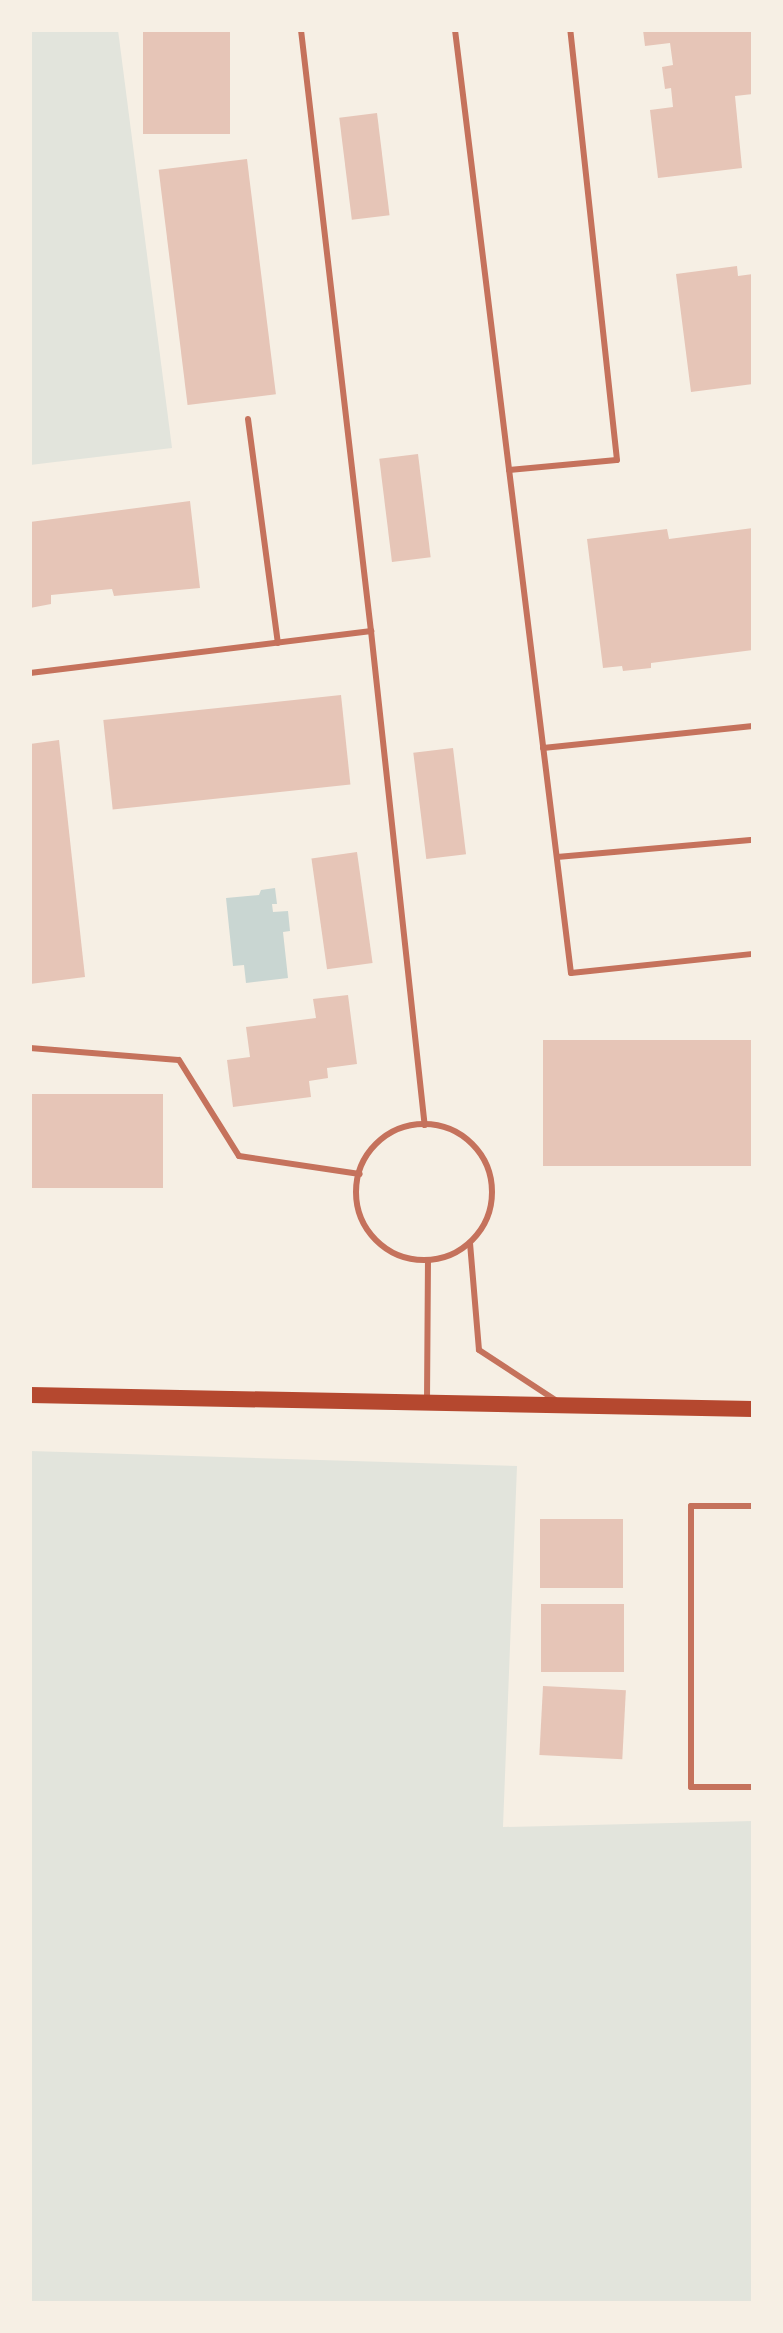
<!DOCTYPE html>
<style>
body{margin:0}
#map{position:relative;width:783px;height:2333px;overflow:hidden;background:#f6efe4;font-family:Mulish,sans-serif}
div>[style]{position:absolute}
.green>*{inset:0;background:#e2e4dc}
.water>*{inset:0;background:#c9d6d2}
.building>*{inset:0;background:#e6c5b7;transform-origin:0 0}
.service>*{height:6px;margin:-3px;padding:0 3px;transform-origin:3px;border-radius:3px;background:#c5725c}
.service>.ring{margin:-3px;padding:0;box-sizing:content-box;background:none;border:6px solid #c5725c;border-radius:50%}
.secondary>*{height:16px;margin:-8px;padding:0 8px;transform-origin:8px;border-radius:8px;background:#b5482f}
span{translate:-50% -50%;white-space:nowrap;text-align:center;line-height:1.15;-webkit-text-stroke:8px #f6efe4;paint-order:stroke}
.frame{position:absolute;inset:0;border:32px solid #f6efe4;pointer-events:none}
</style>
<div id="map">
<div class="green">
<div style="clip-path:polygon(30px 30px,118px 30px,172px 448px,30px 465px)"></div>
<div style="clip-path:polygon(30px 1451px,517px 1466px,503px 1827px,753px 1821px,753px 2303px,30px 2303px)"></div>
</div>
<div class="water">
<div style="clip-path:polygon(275px 888px,277px 904px,272px 904px,273px 912px,288px 911px,290px 931px,283px 932px,288px 978px,246px 983px,244px 965px,233px 966px,226px 898px,259px 895px,261px 890px)"></div>
</div>
<div class="building">
<div style="left:143px;top:30px;width:87px;height:104px"></div>
<div style="clip-path:polygon(643px 30px,753px 30px,753px 94px,735px 96px,742px 168px,658px 178px,650px 110px,673px 107px,671px 88px,665px 89px,662px 67px,673px 65px,670px 43px,645px 46px)"></div>
<div style="left:377px;top:113px;width:103px;height:38px;rotate:83deg"></div>
<div style="left:247px;top:159px;width:237px;height:89px;rotate:83deg"></div>
<div style="clip-path:polygon(737px 266px,738px 276px,753px 274px,753px 384px,691px 392px,676px 274px)"></div>
<div style="left:418px;top:454px;width:104px;height:39px;rotate:83deg"></div>
<div style="clip-path:polygon(190px 501px,200px 588px,114px 596px,112px 589px,51px 595px,51px 604px,30px 608px,30px 522px)"></div>
<div style="clip-path:polygon(753px 528px,753px 650px,651px 663px,651px 668px,623px 671px,622px 666px,603px 668px,587px 539px,667px 529px,669px 539px)"></div>
<div style="left:341px;top:695px;width:90px;height:239px;rotate:84deg"></div>
<div style="clip-path:polygon(59px 740px,85px 977px,30px 984px,30px 744px)"></div>
<div style="left:453px;top:748px;width:107px;height:40px;rotate:83deg"></div>
<div style="left:357px;top:852px;width:112px;height:46px;rotate:82deg"></div>
<div style="clip-path:polygon(348px 995px,357px 1064px,327px 1068px,328px 1078px,309px 1081px,311px 1097px,233px 1107px,227px 1060px,250px 1057px,246px 1027px,316px 1018px,313px 999px)"></div>
<div style="left:753px;top:1040px;width:126px;height:210px;rotate:90deg"></div>
<div style="left:30px;top:1094px;width:133px;height:94px"></div>
<div style="left:623px;top:1519px;width:69px;height:83px;rotate:90deg"></div>
<div style="left:624px;top:1604px;width:68px;height:83px;rotate:90deg"></div>
<div style="left:543px;top:1686px;width:83px;height:69px;rotate:3deg"></div>
</div>
<div class="service">
<div style="left:301px;top:30px;width:605px;rotate:83.36deg"></div>
<div style="left:455px;top:30px;width:950px;rotate:82.99deg"></div>
<div style="left:571px;top:973px;width:183px;rotate:-6deg"></div>
<div style="left:248px;top:419px;width:226px;rotate:82.4deg"></div>
<div style="left:509px;top:470px;width:108px;rotate:-5.3deg"></div>
<div style="left:617px;top:460px;width:433px;rotate:-96.2deg"></div>
<div style="left:30px;top:673px;width:344px;rotate:-7deg"></div>
<div style="left:371px;top:631px;width:497px;rotate:83.8deg"></div>
<div style="left:543px;top:748px;width:211px;rotate:-6deg"></div>
<div style="left:557px;top:857px;width:197px;rotate:-5deg"></div>
<div style="left:30px;top:1048px;width:149px;rotate:4.6deg"></div>
<div style="left:179px;top:1060px;width:113px;rotate:58deg"></div>
<div style="left:239px;top:1156px;width:122px;rotate:8.5deg"></div>
<div class="ring" style="left:356px;top:1124px;width:130px;height:130px"></div>
<div style="left:470px;top:1243px;width:107px;rotate:85.2deg"></div>
<div style="left:479px;top:1350px;width:93px;rotate:33.2deg"></div>
<div style="left:427px;top:1401px;width:140px;rotate:-89.6deg"></div>
<div style="left:753px;top:1506px;width:62px;rotate:180deg"></div>
<div style="left:691px;top:1506px;width:281px;rotate:90deg"></div>
<div style="left:691px;top:1787px;width:62px"></div>
</div>
<div class="secondary">
<div style="left:30px;top:1395px;width:723px;rotate:1.11deg"></div>
</div>
<div class="frame"></div>
</div>
